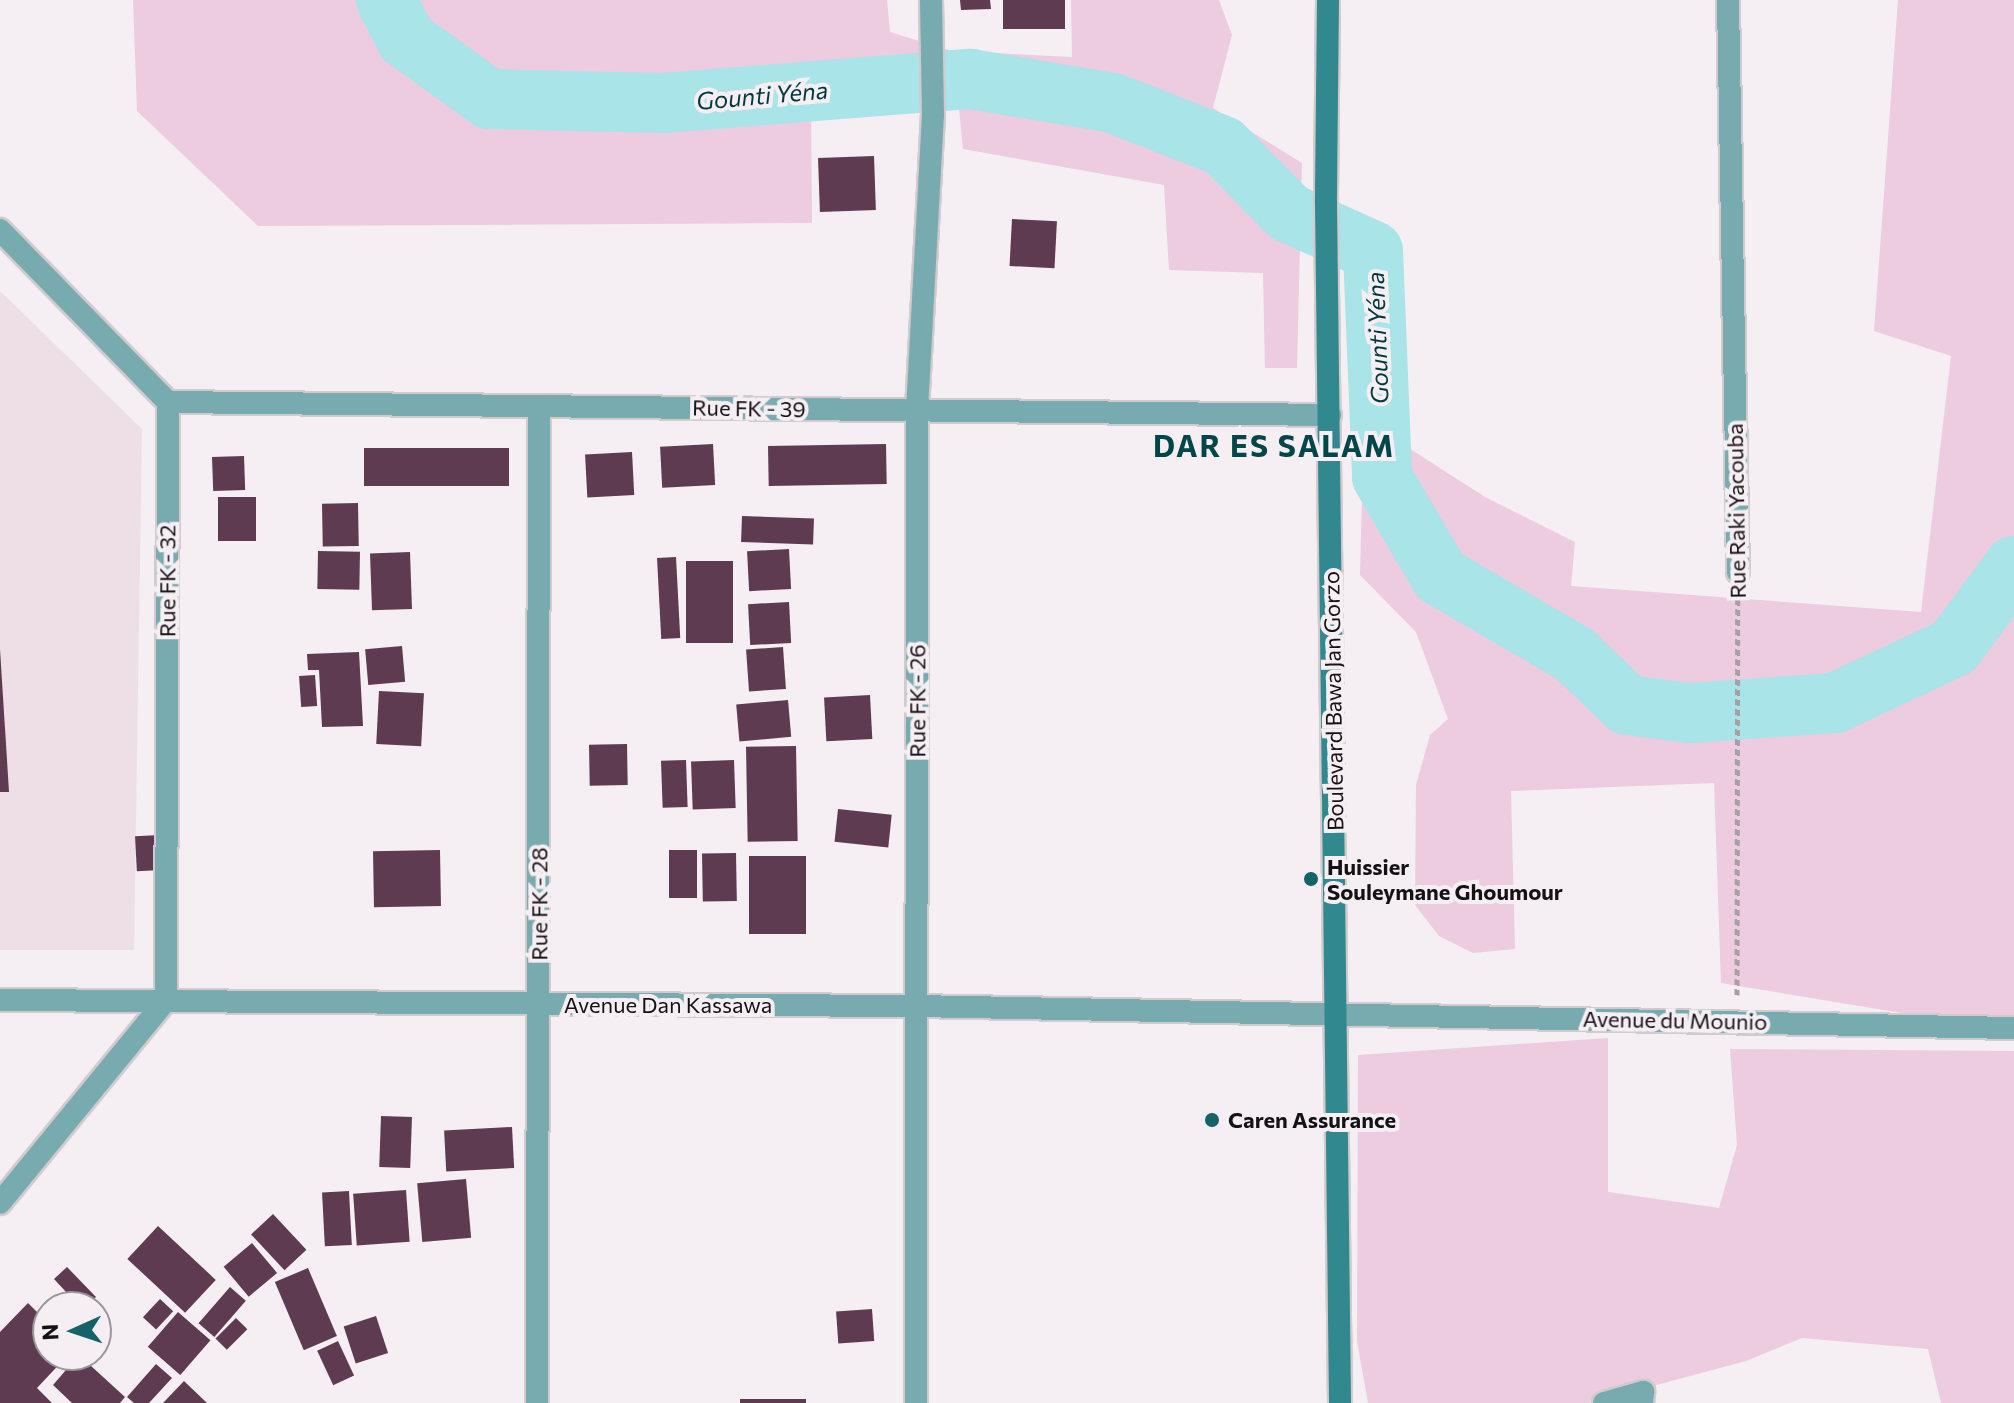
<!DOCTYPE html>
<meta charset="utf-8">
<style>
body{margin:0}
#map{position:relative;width:2014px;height:1403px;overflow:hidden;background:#f5eef2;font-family:Commissioner,sans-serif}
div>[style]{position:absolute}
.built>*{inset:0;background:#eedfe7}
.green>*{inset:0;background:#ecccde}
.river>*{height:60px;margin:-30px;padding:0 30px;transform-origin:30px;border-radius:30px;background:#a8e4e8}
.building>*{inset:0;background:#5f3b51;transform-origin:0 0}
.path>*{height:5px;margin-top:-2.5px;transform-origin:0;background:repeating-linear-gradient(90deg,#a6a0a4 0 6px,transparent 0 10px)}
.roads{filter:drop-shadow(2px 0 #d1cbce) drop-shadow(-2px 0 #d1cbce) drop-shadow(0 2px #d1cbce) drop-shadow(0 -2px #d1cbce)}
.minor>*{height:22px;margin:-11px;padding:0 11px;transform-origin:11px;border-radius:11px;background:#78abaf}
.tertiary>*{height:22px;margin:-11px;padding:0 11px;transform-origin:11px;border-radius:11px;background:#78abaf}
.secondary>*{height:22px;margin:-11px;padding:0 11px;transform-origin:11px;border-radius:11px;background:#31888e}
.dots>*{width:22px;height:22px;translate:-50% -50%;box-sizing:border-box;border:4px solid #f5eef2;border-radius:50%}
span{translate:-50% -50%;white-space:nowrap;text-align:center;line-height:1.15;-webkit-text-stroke:8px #f5eef2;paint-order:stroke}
.street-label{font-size:22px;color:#151214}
.poi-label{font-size:22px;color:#151214;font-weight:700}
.left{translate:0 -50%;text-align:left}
.water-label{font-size:24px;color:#00393d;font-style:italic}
.district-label{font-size:30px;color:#02464a;font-weight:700;letter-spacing:2px}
.north{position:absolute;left:32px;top:1291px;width:80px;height:80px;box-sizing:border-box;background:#f5eef2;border:2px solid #9b9699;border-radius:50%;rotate:267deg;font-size:22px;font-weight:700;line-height:32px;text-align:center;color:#151214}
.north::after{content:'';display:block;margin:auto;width:28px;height:36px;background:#136368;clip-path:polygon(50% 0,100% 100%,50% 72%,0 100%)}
</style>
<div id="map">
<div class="built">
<div style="clip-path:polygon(0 291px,142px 429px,134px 950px,0 950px)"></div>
</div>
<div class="green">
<div style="clip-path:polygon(133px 0,887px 0,890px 32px,952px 51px,1072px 57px,1071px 0,1219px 0,1232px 35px,1213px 108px,1302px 163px,1297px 368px,1265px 368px,1263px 273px,1169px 270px,1164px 185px,963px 149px,959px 109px,903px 103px,811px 101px,812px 223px,258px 226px,137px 111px)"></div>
<div style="clip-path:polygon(1898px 0,2014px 0,2014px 1020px,1992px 1028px,1721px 983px,1714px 783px,1511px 791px,1515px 949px,1473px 953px,1439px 936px,1415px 905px,1416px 785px,1430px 735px,1448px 719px,1416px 632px,1360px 575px,1365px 381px,1360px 226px,1382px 232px,1404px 445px,1485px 497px,1575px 542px,1571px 586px,1921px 612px,1951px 356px,1874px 331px)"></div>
<div style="clip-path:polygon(1608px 1038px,1608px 1192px,1719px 1208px,1737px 1145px,1730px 1049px,2014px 1051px,2014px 1403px,1941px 1403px,1928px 1349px,1802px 1338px,1746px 1361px,1589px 1403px,1368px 1403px,1357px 1341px,1358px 1055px)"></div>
</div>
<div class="river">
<div style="left:386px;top:0;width:44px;rotate:62.9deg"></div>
<div style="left:406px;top:39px;width:102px;rotate:35.9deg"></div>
<div style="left:489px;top:99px;width:174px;rotate:1.3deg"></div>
<div style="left:663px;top:103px;width:309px;rotate:-4.5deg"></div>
<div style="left:971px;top:79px;width:144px;rotate:9.6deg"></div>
<div style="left:1113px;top:103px;width:118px;rotate:21.4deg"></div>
<div style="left:1223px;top:146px;width:94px;rotate:45.4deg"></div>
<div style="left:1289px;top:213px;width:92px;rotate:24.3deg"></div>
<div style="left:1373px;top:251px;width:226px;rotate:87.7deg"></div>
<div style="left:1382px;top:477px;width:115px;rotate:59.6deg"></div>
<div style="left:1440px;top:576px;width:156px;rotate:30.3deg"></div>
<div style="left:1575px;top:655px;width:72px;rotate:43.9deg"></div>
<div style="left:1627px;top:705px;width:64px;rotate:7.1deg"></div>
<div style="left:1691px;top:713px;width:144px;rotate:-4deg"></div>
<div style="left:1835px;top:703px;width:132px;rotate:-25.2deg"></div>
<div style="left:1954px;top:647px;width:101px;rotate:-53.5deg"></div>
</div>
<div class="building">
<div style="clip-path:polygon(960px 0,990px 0,991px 9px,961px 10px)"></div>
<div style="left:1003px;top:0;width:62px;height:29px"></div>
<div style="left:874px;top:156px;width:54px;height:56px;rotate:88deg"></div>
<div style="left:1012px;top:219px;width:45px;height:47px;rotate:3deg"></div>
<div style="left:713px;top:444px;width:41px;height:53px;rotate:87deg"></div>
<div style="left:886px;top:444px;width:40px;height:118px;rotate:89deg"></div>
<div style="left:364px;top:448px;width:145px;height:38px"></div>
<div style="left:632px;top:452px;width:43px;height:47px;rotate:87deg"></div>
<div style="left:244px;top:456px;width:34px;height:32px;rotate:88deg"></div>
<div style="left:218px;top:497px;width:38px;height:44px"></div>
<div style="left:358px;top:503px;width:43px;height:36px;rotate:89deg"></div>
<div style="left:742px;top:516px;width:72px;height:26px;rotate:2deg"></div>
<div style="left:789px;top:549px;width:40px;height:42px;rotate:87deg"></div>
<div style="left:318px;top:551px;width:42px;height:38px;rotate:1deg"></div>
<div style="left:410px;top:552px;width:57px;height:40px;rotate:88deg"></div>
<div style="left:676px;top:557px;width:81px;height:19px;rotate:87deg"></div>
<div style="left:686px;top:561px;width:47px;height:82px"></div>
<div style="left:789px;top:602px;width:41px;height:41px;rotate:87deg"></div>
<div style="left:402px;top:646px;width:36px;height:37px;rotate:85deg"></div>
<div style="left:783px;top:647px;width:42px;height:37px;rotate:86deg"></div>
<div style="clip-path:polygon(0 649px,9px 792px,0 792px)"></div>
<div style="clip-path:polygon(359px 652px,363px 726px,322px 727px,319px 670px,308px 670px,307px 654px)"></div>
<div style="left:315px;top:675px;width:31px;height:16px;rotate:86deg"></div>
<div style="left:379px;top:691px;width:45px;height:53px;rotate:3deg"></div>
<div style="left:870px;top:695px;width:44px;height:46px;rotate:87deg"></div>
<div style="left:788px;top:700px;width:37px;height:52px;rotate:85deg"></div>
<div style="left:627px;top:744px;width:41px;height:38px;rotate:89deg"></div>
<div style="left:796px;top:746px;width:95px;height:50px;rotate:89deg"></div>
<div style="left:686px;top:760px;width:47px;height:25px;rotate:88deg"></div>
<div style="left:734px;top:760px;width:48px;height:43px;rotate:88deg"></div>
<div style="left:838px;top:809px;width:54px;height:33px;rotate:6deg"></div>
<div style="left:160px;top:835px;width:35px;height:25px;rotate:87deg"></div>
<div style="left:440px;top:850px;width:56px;height:67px;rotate:89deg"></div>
<div style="left:697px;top:850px;width:48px;height:28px;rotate:90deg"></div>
<div style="left:736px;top:853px;width:48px;height:34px;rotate:89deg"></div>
<div style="left:806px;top:856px;width:78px;height:57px;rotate:90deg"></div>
<div style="left:381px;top:1116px;width:31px;height:51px;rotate:2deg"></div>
<div style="left:512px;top:1127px;width:41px;height:68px;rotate:87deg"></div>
<div style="left:466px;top:1179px;width:59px;height:49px;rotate:85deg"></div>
<div style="left:406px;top:1190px;width:52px;height:53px;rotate:86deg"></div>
<div style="left:349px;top:1191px;width:54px;height:27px;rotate:87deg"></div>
<div style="left:273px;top:1214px;width:49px;height:30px;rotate:47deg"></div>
<div style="left:158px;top:1226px;width:79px;height:45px;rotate:43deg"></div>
<div style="left:252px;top:1243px;width:39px;height:37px;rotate:50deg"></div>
<div style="clip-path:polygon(67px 1267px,96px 1297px,86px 1307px,80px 1307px,54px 1279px)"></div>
<div style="left:308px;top:1268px;width:74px;height:36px;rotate:67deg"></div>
<div style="left:230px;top:1287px;width:21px;height:48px;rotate:41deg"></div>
<div style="left:160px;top:1299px;width:18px;height:25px;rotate:43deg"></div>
<div style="clip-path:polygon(28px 1303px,48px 1323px,48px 1355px,68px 1355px,37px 1388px,52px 1403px,0 1403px,0 1332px)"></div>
<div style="left:872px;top:1309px;width:32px;height:36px;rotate:86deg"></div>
<div style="left:178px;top:1312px;width:43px;height:46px;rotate:41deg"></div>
<div style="left:376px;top:1316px;width:39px;height:34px;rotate:72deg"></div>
<div style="left:236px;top:1318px;width:16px;height:29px;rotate:45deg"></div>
<div style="left:338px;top:1341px;width:38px;height:23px;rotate:65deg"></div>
<div style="clip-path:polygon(79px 1355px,125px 1397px,120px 1403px,72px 1403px,53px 1385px)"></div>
<div style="clip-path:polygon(156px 1364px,172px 1378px,149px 1403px,134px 1403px,127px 1397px)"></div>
<div style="clip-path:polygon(184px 1381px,207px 1403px,163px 1403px)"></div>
<div style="left:740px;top:1399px;width:66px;height:4px"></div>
</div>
<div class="path">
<div style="left:1737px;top:995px;width:398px;rotate:-89.9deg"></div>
</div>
<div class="roads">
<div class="minor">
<div style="left:1728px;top:0;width:572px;rotate:89deg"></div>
<div style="left:0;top:230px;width:240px;rotate:45.7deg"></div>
<div style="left:168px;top:402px;width:598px;rotate:90.19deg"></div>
<div style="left:166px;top:1000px;width:262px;rotate:129.3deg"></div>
<div style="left:168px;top:402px;width:1162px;rotate:0.64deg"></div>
<div style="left:537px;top:1403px;width:997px;rotate:-89.89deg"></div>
<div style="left:916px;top:1403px;width:993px;rotate:-89.94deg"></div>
<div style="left:917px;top:410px;width:295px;rotate:-86.9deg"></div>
<div style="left:933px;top:115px;width:115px;rotate:-91deg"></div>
<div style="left:1604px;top:1403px;width:41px;rotate:-15.8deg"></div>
<div style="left:1643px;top:1392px;width:11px;rotate:95deg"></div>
</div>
<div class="tertiary">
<div style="left:0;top:1000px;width:916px;rotate:0.38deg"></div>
<div style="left:916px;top:1006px;width:1098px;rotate:1.15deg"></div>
</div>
<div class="secondary">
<div style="left:1328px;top:0;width:203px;rotate:90.6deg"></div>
<div style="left:1326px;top:203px;width:1200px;rotate:89.33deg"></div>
</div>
</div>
<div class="dots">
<div style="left:1311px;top:879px;background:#136368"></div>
<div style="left:1212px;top:1120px;background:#136368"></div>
</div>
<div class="street-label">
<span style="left:749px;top:408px;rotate:1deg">Rue FK - 39</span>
<span style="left:1736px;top:511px;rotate:-91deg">Rue Raki Yacouba</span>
<span style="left:167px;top:581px;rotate:-90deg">Rue FK - 32</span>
<span style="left:917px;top:701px;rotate:-90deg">Rue FK - 26</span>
<span style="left:1333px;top:701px;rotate:-91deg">Boulevard Bawa Jan Gorzo</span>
<span style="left:539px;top:904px;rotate:-90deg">Rue FK - 28</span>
<span style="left:668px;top:1005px">Avenue Dan Kassawa</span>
<span style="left:1675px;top:1020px;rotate:1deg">Avenue du Mounio</span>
</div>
<div class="poi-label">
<span class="left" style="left:1327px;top:879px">Huissier<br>Souleymane Ghoumour</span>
<span class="left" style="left:1228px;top:1120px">Caren Assurance</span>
</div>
<div class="water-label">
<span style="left:762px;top:95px;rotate:-5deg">Gounti Yéna</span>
<span style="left:1377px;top:338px;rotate:-92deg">Gounti Yéna</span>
</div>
<div class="district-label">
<span style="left:1274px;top:445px">DAR ES SALAM</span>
</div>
<div class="north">N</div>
</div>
